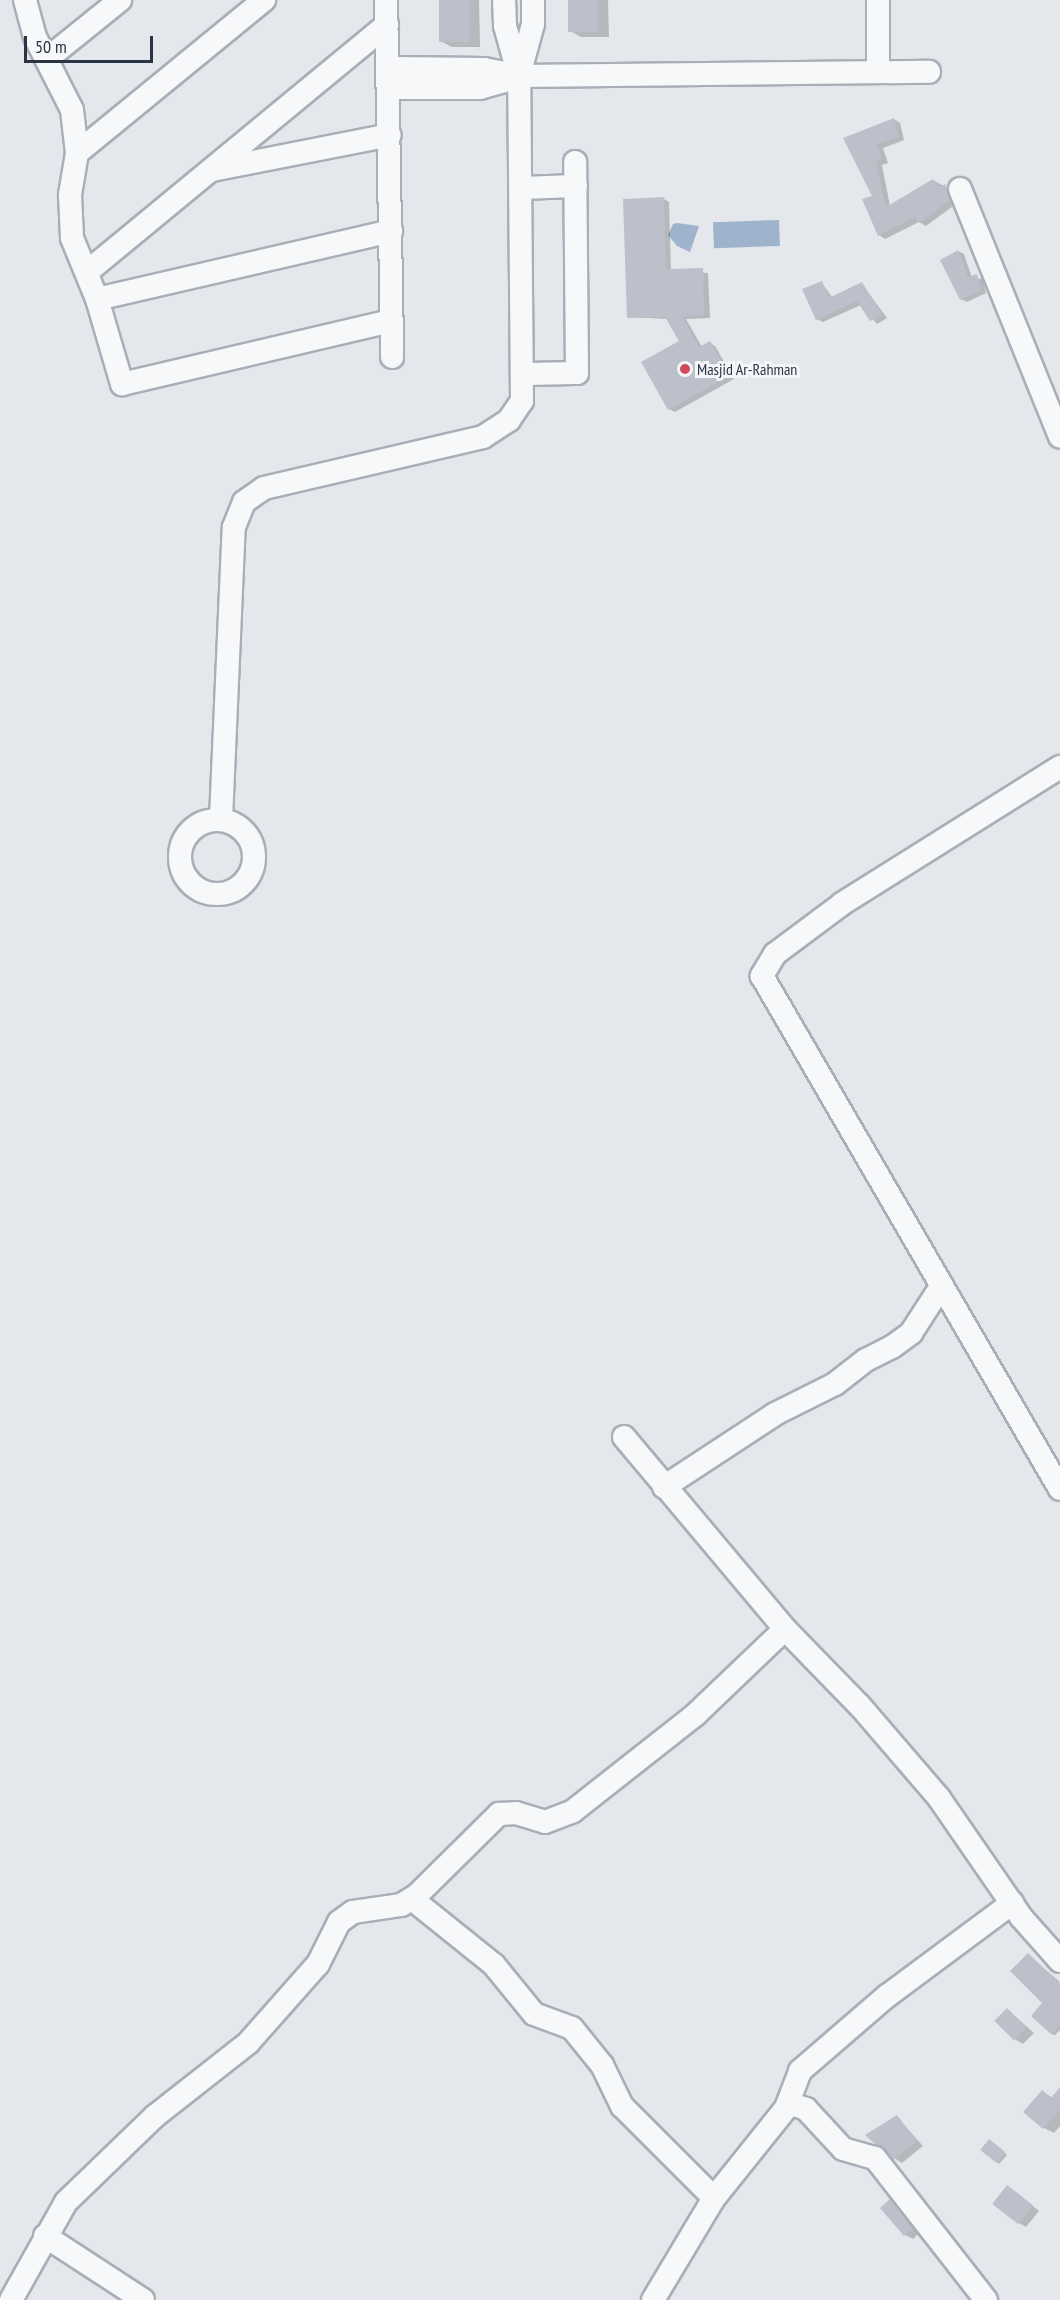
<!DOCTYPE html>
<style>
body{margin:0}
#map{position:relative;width:1060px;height:2300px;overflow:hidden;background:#e4e7ec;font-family:"PT Sans Narrow",sans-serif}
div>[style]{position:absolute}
.water>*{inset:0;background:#9fb4cc;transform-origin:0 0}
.shadow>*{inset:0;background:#0003}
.building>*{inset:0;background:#bbc0ca;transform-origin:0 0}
.roads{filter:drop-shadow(2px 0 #a9aeb7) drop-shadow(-2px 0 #a9aeb7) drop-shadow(0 2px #a9aeb7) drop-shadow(0 -2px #a9aeb7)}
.minor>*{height:22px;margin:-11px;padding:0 11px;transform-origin:11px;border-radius:11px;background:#f7f8fa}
.minor>.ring{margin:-11px;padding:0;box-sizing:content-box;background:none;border:22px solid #f7f8fa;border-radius:50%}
.dots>*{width:16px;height:16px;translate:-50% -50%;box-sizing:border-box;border:3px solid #f4f6f9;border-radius:50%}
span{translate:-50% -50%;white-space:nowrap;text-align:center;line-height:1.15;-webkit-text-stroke:6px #f4f6f9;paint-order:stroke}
.poi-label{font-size:16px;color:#2b3445}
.left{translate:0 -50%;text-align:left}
.scale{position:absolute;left:24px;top:36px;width:129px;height:27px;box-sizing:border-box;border:3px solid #2b3445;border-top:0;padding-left:8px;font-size:18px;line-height:21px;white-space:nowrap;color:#2b3445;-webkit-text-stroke:4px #f4f6f9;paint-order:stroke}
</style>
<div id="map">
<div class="water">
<div style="left:779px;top:220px;width:26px;height:66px;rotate:88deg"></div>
<div style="clip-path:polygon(677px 223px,699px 226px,690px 252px,677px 246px,668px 235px,673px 224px)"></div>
</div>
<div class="shadow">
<div style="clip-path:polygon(440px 0,479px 0,480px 47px,452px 47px,440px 41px)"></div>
<div style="clip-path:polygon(570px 0,608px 0,609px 37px,581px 37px,570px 31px)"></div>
<div style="clip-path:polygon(894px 119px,900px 123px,904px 140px,883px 148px,888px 163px,882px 165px,890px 206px,933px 180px,951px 190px,956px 204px,926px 226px,919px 222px,885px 239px,879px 235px,874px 197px,845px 139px)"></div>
<div style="clip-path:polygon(664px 199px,669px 202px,671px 270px,708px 273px,710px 318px,686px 319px,702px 347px,710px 343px,715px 346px,734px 379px,675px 412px,669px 409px,681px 342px,668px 319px,628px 317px)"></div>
<div style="clip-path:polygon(958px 251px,964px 254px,972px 278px,983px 279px,986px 293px,967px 302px,961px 299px)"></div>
<div style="clip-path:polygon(821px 282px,833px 298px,862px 284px,887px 318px,877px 324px,861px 305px,823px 322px,817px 319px)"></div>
<div style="clip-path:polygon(1028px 1955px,1060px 1982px,1043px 1999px)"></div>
<div style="clip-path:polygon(1060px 2005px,1060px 2030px,1055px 2035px,1052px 2034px)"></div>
<div style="clip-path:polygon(1008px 2010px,1034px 2033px,1023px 2044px,1016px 2040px)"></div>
<div style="clip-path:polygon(1060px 2090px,1060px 2126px,1054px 2133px,1044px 2128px,1043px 2092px,1053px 2098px)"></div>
<div style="clip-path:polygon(897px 2117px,923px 2146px,902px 2163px,894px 2158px)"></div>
<div style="clip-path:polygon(993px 2143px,1007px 2155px,999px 2164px,982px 2150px)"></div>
<div style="clip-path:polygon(1014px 2191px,1039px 2211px,1026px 2227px,1019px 2223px)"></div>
<div style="clip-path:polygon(890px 2201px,919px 2233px,913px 2239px,905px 2235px)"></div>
</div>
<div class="building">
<div style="left:439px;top:0;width:30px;height:42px"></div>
<div style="left:568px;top:0;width:30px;height:32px"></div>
<div style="clip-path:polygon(894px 118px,899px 137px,877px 144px,882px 159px,876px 161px,886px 207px,933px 179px,939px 187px,945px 184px,950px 200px,919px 223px,915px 217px,878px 236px,862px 199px,872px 196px,843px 138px)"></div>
<div style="clip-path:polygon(664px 197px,666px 269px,703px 268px,704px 315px,682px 316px,699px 347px,710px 341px,729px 376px,668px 410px,641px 362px,679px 341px,665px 317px,627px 318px,623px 199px)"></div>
<div style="clip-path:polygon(958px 250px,968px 277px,977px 274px,981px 290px,960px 300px,940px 260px)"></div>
<div style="clip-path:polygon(822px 281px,829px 298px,862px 282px,882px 315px,870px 321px,857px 301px,816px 320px,802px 289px)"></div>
<div style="clip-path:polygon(1028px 1953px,1060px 1984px,1060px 2025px,1052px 2035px,1031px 2016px,1042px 2003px,1010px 1971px)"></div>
<div style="left:1007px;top:2008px;width:28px;height:18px;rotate:45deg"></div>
<div style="clip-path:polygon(1060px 2087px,1060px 2109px,1043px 2129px,1023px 2112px,1042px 2090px,1051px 2098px)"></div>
<div style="clip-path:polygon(897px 2115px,917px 2141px,893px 2160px,865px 2135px)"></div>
<div style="left:989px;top:2139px;width:21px;height:14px;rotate:39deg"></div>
<div style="left:1007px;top:2185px;width:33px;height:24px;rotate:38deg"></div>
<div style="clip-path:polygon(890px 2199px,913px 2229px,904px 2236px,880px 2208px)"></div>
</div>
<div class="roads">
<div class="minor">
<div style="left:25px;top:0;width:38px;rotate:75deg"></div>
<div style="left:35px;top:37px;width:82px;rotate:63.1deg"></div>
<div style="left:72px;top:110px;width:43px;rotate:83.4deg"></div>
<div style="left:77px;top:153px;width:43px;rotate:99.5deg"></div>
<div style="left:70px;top:195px;width:43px;rotate:87.3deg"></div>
<div style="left:72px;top:238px;width:66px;rotate:67.7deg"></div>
<div style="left:97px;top:299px;width:89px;rotate:73.6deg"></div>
<div style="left:122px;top:384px;width:276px;rotate:-13.2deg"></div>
<div style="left:386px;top:0;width:357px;rotate:89deg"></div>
<div style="left:47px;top:59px;width:94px;rotate:-38.9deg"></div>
<div style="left:390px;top:68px;width:94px;rotate:0.6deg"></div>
<div style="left:484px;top:69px;width:36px;rotate:11deg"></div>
<div style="left:519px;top:76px;width:410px;rotate:-0.6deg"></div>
<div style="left:878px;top:72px;width:72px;rotate:-90deg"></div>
<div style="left:519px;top:75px;width:53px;rotate:-74.6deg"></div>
<div style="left:533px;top:24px;width:24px;rotate:-90deg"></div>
<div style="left:390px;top:88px;width:90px"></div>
<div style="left:480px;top:88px;width:36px;rotate:-16deg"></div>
<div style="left:77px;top:153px;width:242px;rotate:-39.3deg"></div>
<div style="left:212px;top:170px;width:181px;rotate:-11.1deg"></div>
<div style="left:521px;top:188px;width:55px;rotate:-2.1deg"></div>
<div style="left:960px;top:189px;width:267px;rotate:68deg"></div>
<div style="left:87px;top:272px;width:389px;rotate:-39.5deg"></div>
<div style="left:97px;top:299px;width:302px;rotate:-13deg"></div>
<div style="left:524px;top:374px;width:53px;rotate:-1.1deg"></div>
<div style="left:577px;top:373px;width:211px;rotate:-90.5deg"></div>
<div style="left:1060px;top:767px;width:257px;rotate:147.9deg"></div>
<div style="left:842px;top:904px;width:84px;rotate:143.3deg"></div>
<div style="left:775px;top:954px;width:26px;rotate:121deg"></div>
<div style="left:762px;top:976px;width:593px;rotate:59.85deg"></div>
<div style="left:221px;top:819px;width:292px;rotate:-87.5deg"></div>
<div style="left:234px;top:527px;width:27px;rotate:-68deg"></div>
<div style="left:244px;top:502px;width:24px;rotate:-35deg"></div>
<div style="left:264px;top:488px;width:225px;rotate:-13.1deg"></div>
<div style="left:483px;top:437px;width:31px;rotate:-33deg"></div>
<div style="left:509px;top:420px;width:23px;rotate:-56deg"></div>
<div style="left:522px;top:401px;width:325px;rotate:-90.5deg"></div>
<div style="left:519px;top:76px;width:52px;rotate:-105.6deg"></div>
<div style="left:505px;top:26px;width:26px;rotate:-92deg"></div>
<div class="ring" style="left:180px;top:820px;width:52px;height:52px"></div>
<div style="left:624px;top:1437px;width:251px;rotate:50deg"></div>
<div style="left:664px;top:1487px;width:133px;rotate:-33.3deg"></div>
<div style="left:775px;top:1414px;width:67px;rotate:-26.6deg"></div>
<div style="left:835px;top:1384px;width:39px;rotate:-38deg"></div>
<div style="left:866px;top:1360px;width:29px;rotate:-27deg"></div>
<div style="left:892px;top:1347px;width:24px;rotate:-36deg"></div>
<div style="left:911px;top:1333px;width:57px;rotate:-57.1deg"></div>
<div style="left:412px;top:1899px;width:105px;rotate:38.8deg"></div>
<div style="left:494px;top:1965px;width:63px;rotate:50.8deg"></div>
<div style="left:534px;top:2014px;width:40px;rotate:20.2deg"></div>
<div style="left:572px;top:2028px;width:48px;rotate:51deg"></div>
<div style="left:602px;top:2065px;width:46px;rotate:64deg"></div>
<div style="left:622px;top:2106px;width:130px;rotate:45deg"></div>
<div style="left:788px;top:2103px;width:19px;rotate:18deg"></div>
<div style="left:806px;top:2109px;width:54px;rotate:47.2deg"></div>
<div style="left:843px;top:2149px;width:33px;rotate:16deg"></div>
<div style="left:875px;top:2158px;width:180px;rotate:52deg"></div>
<div style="left:45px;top:2236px;width:117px;rotate:33.1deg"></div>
<div style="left:11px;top:2300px;width:112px;rotate:-60.7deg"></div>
<div style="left:66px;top:2202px;width:124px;rotate:-44deg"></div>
<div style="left:155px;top:2116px;width:118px;rotate:-38.1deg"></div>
<div style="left:248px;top:2043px;width:106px;rotate:-48.5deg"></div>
<div style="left:318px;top:1964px;width:47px;rotate:-63.4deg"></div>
<div style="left:339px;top:1922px;width:17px;rotate:-36deg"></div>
<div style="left:353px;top:1912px;width:49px;rotate:-8.3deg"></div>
<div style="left:401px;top:1905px;width:17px;rotate:-31deg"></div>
<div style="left:416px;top:1896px;width:117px;rotate:-44.7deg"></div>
<div style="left:499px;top:1814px;width:17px;rotate:-3deg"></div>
<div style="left:516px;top:1813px;width:30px;rotate:17deg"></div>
<div style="left:545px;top:1822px;width:30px;rotate:-21deg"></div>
<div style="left:573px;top:1811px;width:155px;rotate:-38.2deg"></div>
<div style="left:695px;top:1715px;width:124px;rotate:-43.7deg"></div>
<div style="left:785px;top:1629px;width:107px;rotate:45.8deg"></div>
<div style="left:860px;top:1706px;width:121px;rotate:49.3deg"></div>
<div style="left:939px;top:1798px;width:145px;rotate:55.4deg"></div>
<div style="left:1021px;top:1917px;width:59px;rotate:48.4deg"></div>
<div style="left:653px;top:2300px;width:119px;rotate:-59.1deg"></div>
<div style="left:714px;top:2198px;width:115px;rotate:-51.3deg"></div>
<div style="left:786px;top:2108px;width:40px;rotate:-69deg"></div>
<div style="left:800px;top:2071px;width:115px;rotate:-40.8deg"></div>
<div style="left:887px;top:1996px;width:156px;rotate:-36.6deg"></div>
</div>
</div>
<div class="dots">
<div style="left:685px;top:369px;background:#d1495b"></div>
</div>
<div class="poi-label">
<span class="left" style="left:697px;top:369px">Masjid Ar-Rahman</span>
</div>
<div class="scale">50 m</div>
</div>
